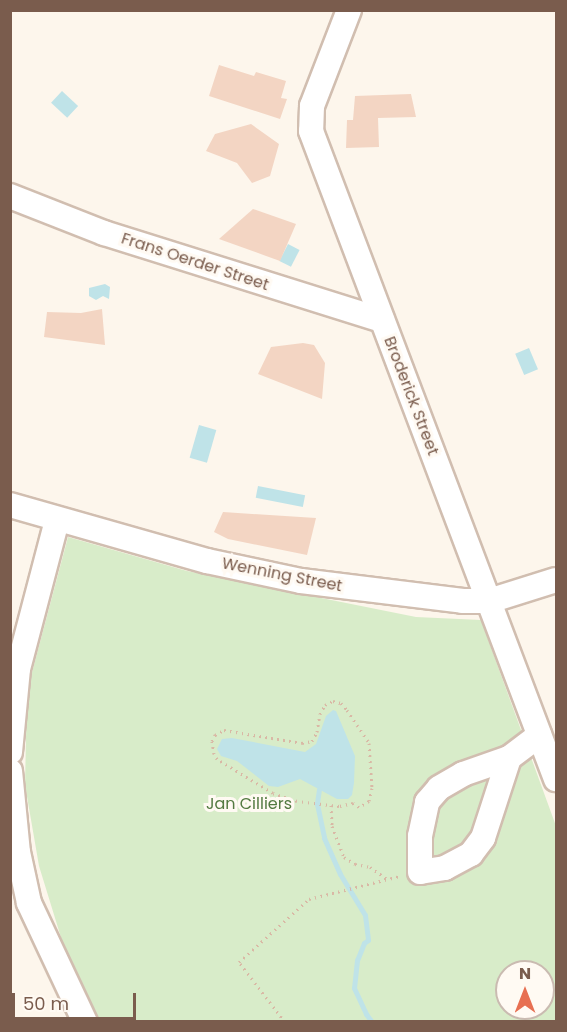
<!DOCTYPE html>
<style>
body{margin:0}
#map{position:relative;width:567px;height:1032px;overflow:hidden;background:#fdf6ec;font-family:Poppins,sans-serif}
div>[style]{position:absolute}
.green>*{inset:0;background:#d8ecc9}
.water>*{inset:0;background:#bfe3e8;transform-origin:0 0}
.stream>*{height:5px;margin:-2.5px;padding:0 2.5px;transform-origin:2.5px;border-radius:2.5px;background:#bfe3e8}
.building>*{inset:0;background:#f3d5c3}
.path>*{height:3px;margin-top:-1.5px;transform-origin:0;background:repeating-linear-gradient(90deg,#d9b8a5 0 1.5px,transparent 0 6px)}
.roads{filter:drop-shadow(2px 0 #d1beb0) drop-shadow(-2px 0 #d1beb0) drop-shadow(0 2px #d1beb0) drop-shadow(0 -2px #d1beb0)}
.minor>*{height:24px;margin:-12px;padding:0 12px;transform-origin:12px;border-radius:12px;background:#fff}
span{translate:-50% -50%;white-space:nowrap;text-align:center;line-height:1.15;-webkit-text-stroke:6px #fffaf3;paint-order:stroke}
.street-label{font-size:16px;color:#7a5c4d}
.park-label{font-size:16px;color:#537a41}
.frame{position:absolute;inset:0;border:12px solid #7a5c4d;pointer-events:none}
.north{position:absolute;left:495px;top:960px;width:60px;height:60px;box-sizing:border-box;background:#fffaf3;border:2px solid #cabbb1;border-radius:50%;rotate:0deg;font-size:16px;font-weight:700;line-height:24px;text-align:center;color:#7a5c4d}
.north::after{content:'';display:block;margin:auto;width:21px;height:27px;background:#e76f51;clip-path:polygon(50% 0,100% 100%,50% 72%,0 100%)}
.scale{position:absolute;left:12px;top:993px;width:124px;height:27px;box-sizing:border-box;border:3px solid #7a5c4d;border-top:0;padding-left:8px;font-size:18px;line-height:21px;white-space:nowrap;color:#7a5c4d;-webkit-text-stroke:4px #fffaf3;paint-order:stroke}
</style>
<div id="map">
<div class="green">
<div style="clip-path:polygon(evenodd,68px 537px,187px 571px,416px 617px,481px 620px,556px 826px,556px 1021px,99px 1021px,63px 944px,39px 866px,25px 785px,27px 691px,68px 537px,507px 972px,543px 972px,543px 1008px,507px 1008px,507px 972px)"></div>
</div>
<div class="water">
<div style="left:62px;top:91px;width:22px;height:16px;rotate:43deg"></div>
<div style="left:288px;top:244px;width:13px;height:19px;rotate:27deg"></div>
<div style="clip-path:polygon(105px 284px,110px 287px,109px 299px,103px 296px,96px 300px,89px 296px,89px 288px)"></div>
<div style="left:529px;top:348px;width:23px;height:15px;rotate:67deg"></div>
<div style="left:199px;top:425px;width:18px;height:34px;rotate:16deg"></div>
<div style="left:258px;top:486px;width:48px;height:12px;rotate:11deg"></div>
<div style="clip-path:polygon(333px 710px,336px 711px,355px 756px,354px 783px,352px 795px,348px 799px,337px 799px,300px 779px,278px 787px,269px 786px,237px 761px,221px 756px,217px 749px,222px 739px,232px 738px,305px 752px,316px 744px,326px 716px)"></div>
</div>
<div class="stream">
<div style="left:319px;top:789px;width:15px;rotate:98deg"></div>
<div style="left:317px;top:804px;width:35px;rotate:78deg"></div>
<div style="left:324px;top:838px;width:39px;rotate:66deg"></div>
<div style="left:340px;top:874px;width:48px;rotate:58.6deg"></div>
<div style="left:365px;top:915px;width:25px;rotate:83deg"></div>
<div style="left:368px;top:940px;width:5px;rotate:143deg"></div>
<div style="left:364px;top:943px;width:18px;rotate:112deg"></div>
<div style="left:357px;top:960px;width:28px;rotate:96deg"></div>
<div style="left:354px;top:988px;width:29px;rotate:65deg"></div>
<div style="left:366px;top:1014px;width:10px;rotate:53deg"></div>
</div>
<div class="building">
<div style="clip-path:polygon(219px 65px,254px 76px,256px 72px,286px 81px,281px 98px,287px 99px,280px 119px,209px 96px)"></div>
<div style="clip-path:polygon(411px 94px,416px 117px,378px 118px,379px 147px,346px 148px,347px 120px,353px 120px,355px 96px)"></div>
<div style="clip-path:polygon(251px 124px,279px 144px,270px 176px,252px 183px,237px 163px,206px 151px,215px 134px)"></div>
<div style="clip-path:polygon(253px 209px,296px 224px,280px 261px,219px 239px)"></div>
<div style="clip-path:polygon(102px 309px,105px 345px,44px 337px,47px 312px,81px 313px)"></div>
<div style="clip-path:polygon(303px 343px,314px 345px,325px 363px,322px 399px,258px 374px,271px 347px)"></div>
<div style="clip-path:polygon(223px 512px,316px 518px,307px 555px,228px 539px,214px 532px)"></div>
</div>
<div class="path">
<div style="left:333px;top:701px;width:8px;rotate:14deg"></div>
<div style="left:341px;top:703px;width:9px;rotate:49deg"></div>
<div style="left:347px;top:710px;width:40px;rotate:56deg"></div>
<div style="left:369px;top:743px;width:45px;rotate:86.2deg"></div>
<div style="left:372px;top:788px;width:13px;rotate:103deg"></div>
<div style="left:369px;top:801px;width:12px;rotate:149deg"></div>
<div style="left:359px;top:807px;width:7px;rotate:-146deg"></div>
<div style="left:353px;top:803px;width:14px;rotate:168deg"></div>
<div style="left:339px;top:806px;width:42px;rotate:-173.2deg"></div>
<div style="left:297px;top:801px;width:25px;rotate:-162deg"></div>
<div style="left:273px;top:793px;width:66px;rotate:-148.7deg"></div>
<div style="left:217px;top:759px;width:6px;rotate:-121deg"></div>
<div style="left:214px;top:754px;width:13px;rotate:-99deg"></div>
<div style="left:212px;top:741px;width:7px;rotate:-63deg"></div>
<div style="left:215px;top:735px;width:10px;rotate:-29deg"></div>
<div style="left:224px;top:730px;width:79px;rotate:9.5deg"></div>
<div style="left:302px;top:743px;width:10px;rotate:-11deg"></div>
<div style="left:312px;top:741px;width:10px;rotate:-61deg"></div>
<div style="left:317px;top:732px;width:18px;rotate:-81deg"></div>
<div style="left:320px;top:714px;width:10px;rotate:-61deg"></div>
<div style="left:325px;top:705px;width:9px;rotate:-27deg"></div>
<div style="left:331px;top:805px;width:21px;rotate:87deg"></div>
<div style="left:332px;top:826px;width:33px;rotate:69deg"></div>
<div style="left:344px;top:857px;width:13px;rotate:32deg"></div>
<div style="left:355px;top:864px;width:15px;rotate:11deg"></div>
<div style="left:370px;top:867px;width:21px;rotate:35deg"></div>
<div style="left:285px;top:1022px;width:76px;rotate:-127.5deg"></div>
<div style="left:239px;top:962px;width:94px;rotate:-42deg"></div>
<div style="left:309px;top:899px;width:94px;rotate:-14.2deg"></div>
</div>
<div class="roads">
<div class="minor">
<div style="left:349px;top:10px;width:103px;rotate:111.1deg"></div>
<div style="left:312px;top:106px;width:25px;rotate:92deg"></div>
<div style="left:311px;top:131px;width:693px;rotate:69.29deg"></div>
<div style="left:10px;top:196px;width:101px;rotate:21.5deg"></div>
<div style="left:104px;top:233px;width:291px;rotate:17.4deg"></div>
<div style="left:10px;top:505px;width:205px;rotate:15.9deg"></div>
<div style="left:207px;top:561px;width:96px;rotate:12deg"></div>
<div style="left:301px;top:581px;width:163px;rotate:7deg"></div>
<div style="left:463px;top:601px;width:26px"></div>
<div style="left:489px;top:601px;width:70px;rotate:-17.4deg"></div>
<div style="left:10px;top:752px;width:83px;rotate:-84.5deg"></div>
<div style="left:18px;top:669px;width:154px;rotate:-75.3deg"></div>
<div style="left:509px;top:758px;width:84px;rotate:108deg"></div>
<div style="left:483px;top:838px;width:20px;rotate:127deg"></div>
<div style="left:471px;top:854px;width:30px;rotate:152deg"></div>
<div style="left:445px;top:868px;width:25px;rotate:171deg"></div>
<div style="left:420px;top:872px;width:36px;rotate:-90deg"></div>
<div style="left:420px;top:836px;width:35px;rotate:-78deg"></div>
<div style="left:427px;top:802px;width:18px;rotate:-49deg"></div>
<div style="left:439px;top:788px;width:28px;rotate:-30deg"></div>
<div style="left:463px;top:774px;width:49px;rotate:-19.2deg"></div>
<div style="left:509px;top:758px;width:38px;rotate:-37deg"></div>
<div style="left:10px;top:771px;width:81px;rotate:84.4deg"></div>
<div style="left:18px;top:852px;width:52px;rotate:77.8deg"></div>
<div style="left:29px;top:903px;width:132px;rotate:64.8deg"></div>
</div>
</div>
<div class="street-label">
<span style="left:195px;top:262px;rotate:18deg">Frans Oerder Street</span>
<span style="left:411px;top:396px;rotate:69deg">Broderick Street</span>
<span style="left:282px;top:575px;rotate:11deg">Wenning Street</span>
</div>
<div class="park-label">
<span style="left:249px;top:804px">Jan Cilliers</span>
</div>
<div class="frame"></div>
<div class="north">N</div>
<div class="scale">50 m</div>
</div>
